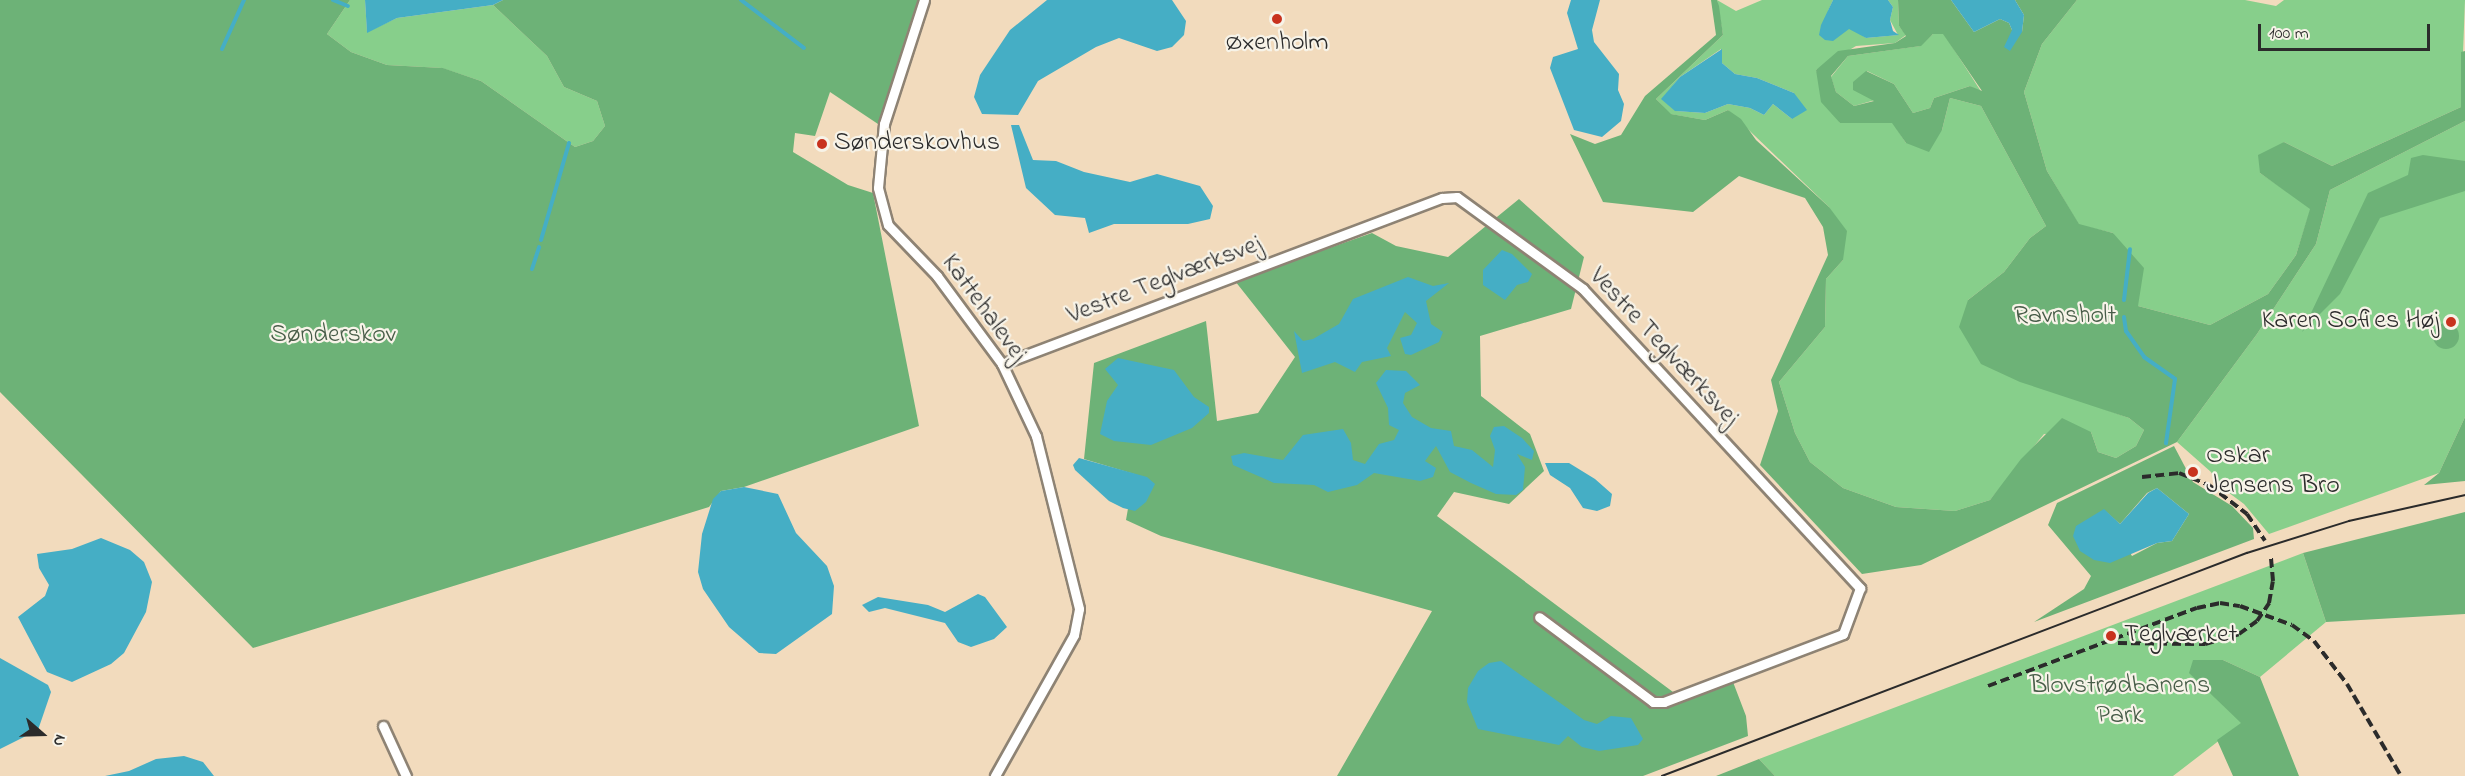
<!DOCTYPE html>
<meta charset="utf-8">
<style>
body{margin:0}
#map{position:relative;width:2465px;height:776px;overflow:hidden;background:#f2dbbd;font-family:"Indie Flower",sans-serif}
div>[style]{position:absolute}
.green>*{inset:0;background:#87cf8b}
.forest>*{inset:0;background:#6db277}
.round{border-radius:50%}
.water>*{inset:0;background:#45aec5}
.stream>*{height:4px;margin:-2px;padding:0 2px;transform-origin:2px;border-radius:2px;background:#45aec5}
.roads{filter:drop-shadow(2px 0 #8e8374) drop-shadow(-2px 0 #8e8374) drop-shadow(0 2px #8e8374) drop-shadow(0 -2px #8e8374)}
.minor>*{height:9px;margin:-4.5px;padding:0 4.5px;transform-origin:4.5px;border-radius:4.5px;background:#fff}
.tram>*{height:1.5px;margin:-0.75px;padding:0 0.75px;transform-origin:0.75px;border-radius:0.75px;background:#2b2b2b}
.rail>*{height:4px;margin-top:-2px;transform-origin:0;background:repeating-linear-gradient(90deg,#2b2b2b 0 9px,transparent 0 13.5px)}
.dots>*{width:16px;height:16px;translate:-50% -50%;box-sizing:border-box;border:3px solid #f7f3e8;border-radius:50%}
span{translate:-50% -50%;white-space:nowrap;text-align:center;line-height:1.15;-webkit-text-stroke:4.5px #f7f3e8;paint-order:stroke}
.poi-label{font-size:26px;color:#2b2b2b}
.left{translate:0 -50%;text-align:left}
.right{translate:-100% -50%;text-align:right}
.street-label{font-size:26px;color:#2b2b2b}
.park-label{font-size:26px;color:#475c48}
.north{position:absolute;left:12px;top:704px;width:60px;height:60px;-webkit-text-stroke:4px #f7f3e8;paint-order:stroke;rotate:110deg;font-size:16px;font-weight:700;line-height:24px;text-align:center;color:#2b2b2b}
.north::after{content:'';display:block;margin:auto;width:21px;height:27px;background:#2b2b2b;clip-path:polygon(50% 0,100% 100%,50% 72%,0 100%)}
.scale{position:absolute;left:2258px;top:24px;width:172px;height:27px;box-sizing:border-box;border:3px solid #2b2b2b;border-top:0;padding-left:8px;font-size:18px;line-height:21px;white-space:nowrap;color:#2b2b2b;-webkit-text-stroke:4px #f7f3e8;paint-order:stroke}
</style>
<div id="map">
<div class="green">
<div style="clip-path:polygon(350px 0,365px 0,367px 32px,397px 18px,493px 5px,547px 56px,564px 87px,597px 101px,605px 126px,593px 141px,575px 147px,481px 81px,442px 68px,387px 65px,351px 52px,327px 34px)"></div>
<div style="clip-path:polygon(evenodd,1717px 0,1736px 11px,1762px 0,1833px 0,1828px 11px,1866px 38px,1898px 35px,1890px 20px,1893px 7px,1888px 0,1898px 0,1899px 26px,1906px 35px,1895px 43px,1856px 46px,1816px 70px,1840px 123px,1893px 123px,1906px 143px,1942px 130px,1950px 98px,1981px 106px,2046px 226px,2030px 238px,2004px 272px,1968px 300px,2062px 394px,2129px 418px,2144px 430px,2136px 446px,2116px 458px,2098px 452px,2091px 432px,2044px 434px,1990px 500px,1955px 511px,1896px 507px,1843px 488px,1810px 462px,1795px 433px,1779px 382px,1825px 327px,1826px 279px,1843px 260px,1829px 207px,1728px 110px,1705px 120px,1670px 114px,1656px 99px,1723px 35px,1717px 0,1721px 49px,1722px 63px,1735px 74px,1757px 78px,1794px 93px,1792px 119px,1773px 104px,1764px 115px,1750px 108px,1728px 104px,1705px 113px,1676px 111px,1662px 99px,1680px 77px,1721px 49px)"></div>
<div style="clip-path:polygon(2077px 0,2245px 0,2276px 6px,2284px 0,2465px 0,2461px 107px,2332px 166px,2284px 142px,2260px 173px,2311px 208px,2296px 255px,2268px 294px,2210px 325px,2138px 306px,2113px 233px,2079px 225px,2047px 171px,2024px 92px,2042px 44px)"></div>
<div style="clip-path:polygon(1933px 34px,1944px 34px,1982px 93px,1970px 86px,1934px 98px,1930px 108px,1913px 113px,1894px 84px,1867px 71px,1875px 100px,1854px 106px,1836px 92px,1831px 77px,1848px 56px,1920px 46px)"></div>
<div style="clip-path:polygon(2465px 121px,2465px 417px,2439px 473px,2269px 534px,2244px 504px,2217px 484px,2211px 472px,2177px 442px,2257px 334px,2316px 244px,2330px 190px)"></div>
<div style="clip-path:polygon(2303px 553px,2326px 622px,2260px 677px,2223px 660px,2190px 673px,2242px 723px,2173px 776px,1775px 776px,1759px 759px)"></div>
</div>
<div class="forest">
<div style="clip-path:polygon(0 0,350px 0,327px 34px,351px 52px,387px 65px,443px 68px,481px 81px,575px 147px,593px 141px,605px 126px,597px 101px,564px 87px,547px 56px,493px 5px,503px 0,918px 0,878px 124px,830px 92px,815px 136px,795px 133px,793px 152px,848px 185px,873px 193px,919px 426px,744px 487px,721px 491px,709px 507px,253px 648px,0 392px)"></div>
<div style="clip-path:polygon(evenodd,1711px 0,1717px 0,1719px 6px,1723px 35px,1656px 99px,1671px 114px,1705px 120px,1728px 110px,1741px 119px,1756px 140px,1829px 207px,1847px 231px,1843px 260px,1826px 279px,1825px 327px,1779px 382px,1795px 433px,1810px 462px,1843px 488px,1896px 507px,1955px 511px,1990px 500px,2021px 459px,2062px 418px,2091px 432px,2098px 452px,2116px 458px,2136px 446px,2144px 430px,2129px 418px,2020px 382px,1981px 364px,1959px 327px,1968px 300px,2004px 272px,2030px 238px,2046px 226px,1981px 106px,1950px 98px,1942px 130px,1929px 152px,1906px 143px,1892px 123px,1840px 123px,1821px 102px,1816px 70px,1838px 51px,1895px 43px,1906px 36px,1899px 26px,1898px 0,1951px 0,1974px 32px,2000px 19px,2009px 23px,2012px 30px,2022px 32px,2024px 15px,2015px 0,2077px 0,2042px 44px,2024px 92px,2047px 171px,2079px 224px,2113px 233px,2144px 268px,2138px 306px,2210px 325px,2268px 294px,2296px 255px,2310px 209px,2260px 173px,2258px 155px,2284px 142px,2332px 166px,2461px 107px,2461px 52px,2465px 51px,2465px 121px,2330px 190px,2316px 244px,2257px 334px,2177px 442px,1921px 565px,1862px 574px,1760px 465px,1778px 411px,1771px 380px,1828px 255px,1823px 227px,1805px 198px,1739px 176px,1693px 212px,1603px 202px,1570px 134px,1595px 144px,1621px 135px,1645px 96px,1716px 35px,1711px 0,1933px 34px,1943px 34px,1982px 91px,1970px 86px,1934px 98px,1930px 108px,1913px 113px,1894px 84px,1866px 71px,1853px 82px,1853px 90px,1874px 101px,1854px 106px,1836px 92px,1831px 76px,1848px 56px,1921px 46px,1933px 34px)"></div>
<div style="clip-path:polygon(2423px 155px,2465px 161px,2465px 191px,2380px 218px,2340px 294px,2302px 332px,2368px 193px,2408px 175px,2411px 158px)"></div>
<div style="clip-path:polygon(1519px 199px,1584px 257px,1571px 309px,1480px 336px,1481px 396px,1530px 434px,1544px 471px,1509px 504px,1454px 492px,1437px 516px,1673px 692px,1733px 682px,1746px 716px,1748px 736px,1643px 776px,1337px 776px,1432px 611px,1161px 536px,1126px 520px,1134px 474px,1084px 459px,1094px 363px,1206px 321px,1217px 421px,1258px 413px,1295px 357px,1235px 281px,1372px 233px,1396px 246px,1448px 257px)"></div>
<div class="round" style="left:2433px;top:323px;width:26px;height:26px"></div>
<div style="clip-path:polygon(2465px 417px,2465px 481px,2424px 485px,2439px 473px)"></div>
<div style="clip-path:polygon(evenodd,2174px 446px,2193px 482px,2232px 506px,2253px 528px,2254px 539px,2034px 622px,2084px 589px,2091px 576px,2048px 525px,2057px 503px,2174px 446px,2157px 488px,2189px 514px,2172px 541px,2157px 543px,2132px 556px,2104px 510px,2120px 524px,2147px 493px,2157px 488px)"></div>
<div style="clip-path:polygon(2465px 512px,2465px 614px,2326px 622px,2303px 553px)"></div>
<div style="clip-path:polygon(2193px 660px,2223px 660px,2260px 677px,2299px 776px,2233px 776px,2217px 740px,2241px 723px,2189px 673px)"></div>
<div style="clip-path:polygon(1759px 759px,1775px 776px,1716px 776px)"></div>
</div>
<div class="water">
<div style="clip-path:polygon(365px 0,503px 0,493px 5px,397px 18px,367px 33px)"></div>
<div style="clip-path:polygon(1047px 0,1172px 0,1186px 21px,1184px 35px,1172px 47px,1157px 51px,1119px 38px,1096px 47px,1038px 81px,1018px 115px,982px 114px,974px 97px,980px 75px,1010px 30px)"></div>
<div style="clip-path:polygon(1571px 0,1600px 0,1592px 30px,1594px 42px,1619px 74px,1618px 90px,1624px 104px,1621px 121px,1602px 137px,1574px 130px,1550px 68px,1553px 57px,1578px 49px,1567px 13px)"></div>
<div style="clip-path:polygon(1833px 0,1888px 0,1893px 7px,1890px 20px,1893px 31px,1899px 35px,1866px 38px,1849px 29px,1833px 41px,1825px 40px,1819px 35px,1821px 25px)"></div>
<div style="clip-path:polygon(1951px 0,2015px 0,2024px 15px,2022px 32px,2010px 51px,2004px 47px,2012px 30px,2009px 23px,2000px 19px,1974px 32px)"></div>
<div style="clip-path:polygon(1722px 49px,1722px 63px,1735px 74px,1757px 78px,1794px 93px,1807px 110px,1792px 119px,1773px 104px,1764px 115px,1750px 108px,1728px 104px,1705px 113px,1675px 111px,1661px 99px,1680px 77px)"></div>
<div style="clip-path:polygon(1011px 125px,1019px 125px,1033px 160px,1056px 161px,1084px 172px,1130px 182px,1157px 174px,1200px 186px,1213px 206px,1210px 219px,1188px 224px,1114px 224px,1089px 233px,1085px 218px,1055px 215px,1026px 188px)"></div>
<div style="clip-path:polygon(1502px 250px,1512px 254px,1532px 274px,1528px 282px,1517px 285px,1505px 300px,1483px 285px,1483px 270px)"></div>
<div style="clip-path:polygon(1408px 277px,1433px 286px,1449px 283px,1426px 301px,1431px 324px,1443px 332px,1439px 342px,1411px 355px,1405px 354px,1400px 338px,1411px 335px,1417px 323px,1405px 312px,1387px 348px,1391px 356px,1362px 362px,1355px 372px,1335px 362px,1302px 373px,1294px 331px,1303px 341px,1313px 339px,1339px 324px,1353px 299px)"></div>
<div style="clip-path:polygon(1118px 358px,1174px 370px,1194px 397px,1209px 407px,1209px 413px,1192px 428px,1151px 445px,1114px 441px,1100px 434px,1107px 401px,1118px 385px,1105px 369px)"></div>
<div style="clip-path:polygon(1386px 370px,1406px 371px,1420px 385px,1405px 393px,1403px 403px,1412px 417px,1431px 428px,1451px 431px,1454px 446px,1472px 450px,1493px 467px,1495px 450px,1490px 436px,1494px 427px,1504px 426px,1522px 438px,1534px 451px,1532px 460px,1517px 454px,1525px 467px,1523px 490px,1516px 495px,1496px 494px,1471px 483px,1450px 472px,1436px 446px,1425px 461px,1436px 468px,1433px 477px,1420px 481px,1374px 473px,1357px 485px,1328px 492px,1314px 485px,1274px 483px,1233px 465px,1231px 456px,1244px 453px,1283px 460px,1303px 435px,1343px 429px,1351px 443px,1353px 460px,1365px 464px,1379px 444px,1394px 440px,1399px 430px,1389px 425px,1388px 408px,1376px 383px)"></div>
<div style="clip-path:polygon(1079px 458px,1147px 477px,1155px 484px,1146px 502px,1135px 511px,1123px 508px,1109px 501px,1075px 470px,1073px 465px)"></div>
<div style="clip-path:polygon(1545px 463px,1569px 463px,1595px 479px,1612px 494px,1610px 506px,1597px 511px,1583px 508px,1570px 488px,1550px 475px)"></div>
<div style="clip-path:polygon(744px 487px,778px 494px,796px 533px,827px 566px,834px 586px,832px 614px,776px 654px,759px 653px,729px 627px,703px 589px,698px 572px,702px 534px,713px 499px,721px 491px)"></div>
<div style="clip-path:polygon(2157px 488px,2189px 514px,2172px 541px,2157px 543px,2110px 563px,2094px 560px,2080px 551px,2073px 536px,2076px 526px,2104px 509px,2120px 524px,2148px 493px)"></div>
<div style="clip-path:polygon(101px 538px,130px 550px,144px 562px,152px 582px,146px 612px,124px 653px,111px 664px,72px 682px,47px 672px,18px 617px,45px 596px,49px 585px,39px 568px,37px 554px,72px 549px)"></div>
<div style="clip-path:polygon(978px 594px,985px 597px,1007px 627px,994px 639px,971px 647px,958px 642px,945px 623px,885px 608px,869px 612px,862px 605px,878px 597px,928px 605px,945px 612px)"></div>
<div style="clip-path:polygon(0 658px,48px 685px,51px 692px,38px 730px,0 749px)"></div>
<div style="clip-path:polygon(1501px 661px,1584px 720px,1597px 724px,1611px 716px,1631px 718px,1643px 739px,1638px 745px,1599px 751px,1582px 747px,1568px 736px,1559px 745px,1478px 729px,1467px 702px,1468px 688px,1478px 671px,1489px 663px)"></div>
<div style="clip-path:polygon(184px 756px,203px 762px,214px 776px,105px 776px,129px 771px,156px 759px)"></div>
</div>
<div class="stream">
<div style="left:333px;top:0;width:16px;rotate:22deg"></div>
<div style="left:741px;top:0;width:79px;rotate:37.3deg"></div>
<div style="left:222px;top:49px;width:54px;rotate:-65.8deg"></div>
<div style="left:541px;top:240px;width:101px;rotate:-73.9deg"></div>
<div style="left:532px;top:269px;width:23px;rotate:-72deg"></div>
<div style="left:2124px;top:300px;width:51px;rotate:-83.3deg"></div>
<div style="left:2124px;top:317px;width:14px;rotate:82deg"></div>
<div style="left:2126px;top:331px;width:32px;rotate:55deg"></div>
<div style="left:2144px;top:357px;width:38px;rotate:35deg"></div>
<div style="left:2175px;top:379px;width:65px;rotate:98deg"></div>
</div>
<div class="roads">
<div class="minor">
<div style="left:924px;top:0;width:130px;rotate:107.9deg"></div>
<div style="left:884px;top:124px;width:64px;rotate:95.4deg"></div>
<div style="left:878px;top:188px;width:38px;rotate:75deg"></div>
<div style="left:888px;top:225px;width:71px;rotate:46.1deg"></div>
<div style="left:937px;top:276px;width:109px;rotate:53.5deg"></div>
<div style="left:1002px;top:364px;width:80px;rotate:64.7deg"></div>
<div style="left:1036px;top:436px;width:178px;rotate:76deg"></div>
<div style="left:1079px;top:609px;width:26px;rotate:101deg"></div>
<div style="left:1074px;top:635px;width:162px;rotate:119.3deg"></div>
<div style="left:1002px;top:364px;width:470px;rotate:-20.7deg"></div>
<div style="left:1442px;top:198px;width:15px;rotate:-4deg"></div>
<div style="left:1457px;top:197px;width:156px;rotate:36.1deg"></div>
<div style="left:1583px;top:289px;width:408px;rotate:47.2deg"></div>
<div style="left:1860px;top:588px;width:49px;rotate:110.3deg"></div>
<div style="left:1843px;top:634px;width:191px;rotate:159.2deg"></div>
<div style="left:1664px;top:702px;width:11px;rotate:180deg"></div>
<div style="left:1653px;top:702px;width:142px;rotate:-143.3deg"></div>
<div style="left:383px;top:726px;width:55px;rotate:65.3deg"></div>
</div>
</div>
<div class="tram">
<div style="left:1662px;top:776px;width:626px;rotate:-20.87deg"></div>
<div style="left:2247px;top:553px;width:107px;rotate:-17.4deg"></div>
<div style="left:2349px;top:521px;width:119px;rotate:-12.6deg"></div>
</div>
<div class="rail">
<div style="left:2142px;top:477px;width:37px;rotate:-6deg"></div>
<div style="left:2179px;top:473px;width:32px;rotate:22deg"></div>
<div style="left:2209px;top:485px;width:48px;rotate:37.3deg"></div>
<div style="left:2247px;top:514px;width:32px;rotate:56deg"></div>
<div style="left:2118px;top:643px;width:87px;rotate:0.7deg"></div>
<div style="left:2205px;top:644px;width:35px;rotate:-16deg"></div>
<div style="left:2239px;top:634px;width:22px;rotate:-36deg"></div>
<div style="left:2257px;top:621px;width:22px;rotate:-56deg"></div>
<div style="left:2269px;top:603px;width:22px;rotate:-80deg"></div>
<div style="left:2273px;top:581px;width:24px;rotate:-95deg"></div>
<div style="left:1988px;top:686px;width:223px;rotate:-20.5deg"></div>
<div style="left:2197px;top:608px;width:24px;rotate:-12deg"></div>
<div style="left:2220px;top:603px;width:20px;rotate:9deg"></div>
<div style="left:2240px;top:606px;width:55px;rotate:20.1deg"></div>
<div style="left:2292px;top:625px;width:27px;rotate:36deg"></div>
<div style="left:2314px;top:641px;width:54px;rotate:52.5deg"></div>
<div style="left:2347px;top:684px;width:107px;rotate:59.6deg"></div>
</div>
<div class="dots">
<div style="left:1277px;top:19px;background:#c8321e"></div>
<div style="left:822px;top:144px;background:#c8321e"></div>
<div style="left:2451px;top:322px;background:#c8321e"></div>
<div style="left:2193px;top:472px;background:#c8321e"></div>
<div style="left:2111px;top:636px;background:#c8321e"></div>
</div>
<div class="poi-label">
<span style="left:1277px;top:44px">Øxenholm</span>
<span class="left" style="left:834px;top:144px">Sønderskovhus</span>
<span class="right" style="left:2439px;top:322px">Karen Sofies Høj</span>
<span class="left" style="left:2206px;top:472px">Oskar<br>Jensens Bro</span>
<span class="left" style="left:2124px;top:636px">Teglværket</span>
</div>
<div class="street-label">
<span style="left:1165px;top:281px;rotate:-21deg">Vestre Teglværksvej</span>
<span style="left:983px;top:309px;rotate:54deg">Kattehalevej</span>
<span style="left:1663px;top:348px;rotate:47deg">Vestre Teglværksvej</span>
</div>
<div class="park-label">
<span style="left:2065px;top:317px">Ravnsholt</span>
<span style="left:333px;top:336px">Sønderskov</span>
<span style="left:2120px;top:702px">Blovstrødbanens<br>Park</span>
</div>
<div class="north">N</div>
<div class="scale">100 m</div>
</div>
